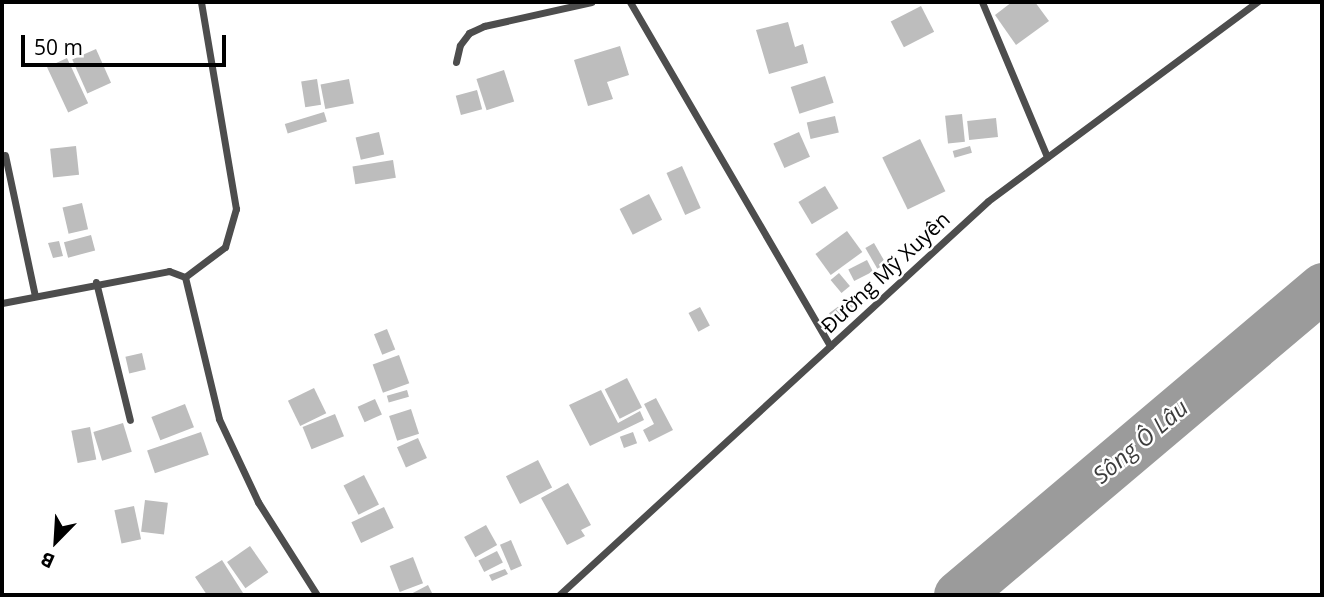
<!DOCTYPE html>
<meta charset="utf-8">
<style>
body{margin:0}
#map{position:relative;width:1324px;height:597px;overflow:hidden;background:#fff;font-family:"Open Sans",sans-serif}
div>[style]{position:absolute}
.river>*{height:49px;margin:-24.5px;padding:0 24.5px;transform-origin:24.5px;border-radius:24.5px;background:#9b9b9b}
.building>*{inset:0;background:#bdbdbd;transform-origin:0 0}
.minor>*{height:7px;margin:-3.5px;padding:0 3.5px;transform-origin:3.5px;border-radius:3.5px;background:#4d4d4d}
span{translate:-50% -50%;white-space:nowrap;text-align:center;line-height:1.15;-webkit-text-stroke:5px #fff;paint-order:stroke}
.street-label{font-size:21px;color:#000}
.water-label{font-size:23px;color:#3c3c3c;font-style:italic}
.frame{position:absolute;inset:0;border:4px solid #000;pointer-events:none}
.north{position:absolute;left:21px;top:506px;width:70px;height:70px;-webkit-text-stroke:5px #fff;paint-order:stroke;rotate:204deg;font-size:19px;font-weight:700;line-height:28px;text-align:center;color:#000}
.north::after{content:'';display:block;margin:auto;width:24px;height:32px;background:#000;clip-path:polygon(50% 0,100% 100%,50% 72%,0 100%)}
.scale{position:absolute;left:21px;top:35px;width:205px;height:32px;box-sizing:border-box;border:4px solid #000;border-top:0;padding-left:9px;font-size:21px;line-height:24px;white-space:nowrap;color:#000;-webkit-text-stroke:5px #fff;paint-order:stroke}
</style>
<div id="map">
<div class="river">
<div style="left:958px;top:595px;width:477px;rotate:-40.2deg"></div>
</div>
<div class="building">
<div style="clip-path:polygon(1012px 2px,1035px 2px,1049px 21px,1016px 45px,995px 15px)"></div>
<div style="left:921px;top:6px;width:29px;height:34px;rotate:63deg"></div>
<div style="clip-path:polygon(788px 22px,795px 47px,803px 44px,808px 63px,769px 74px,756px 30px)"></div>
<div style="clip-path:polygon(620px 46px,629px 75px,607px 82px,613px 99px,588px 106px,574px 60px)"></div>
<div style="left:96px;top:49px;width:37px;height:26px;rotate:66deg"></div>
<div style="left:67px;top:58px;width:50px;height:22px;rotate:65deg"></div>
<div style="left:504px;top:70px;width:33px;height:29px;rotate:72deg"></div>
<div style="left:825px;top:76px;width:28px;height:36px;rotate:72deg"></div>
<div style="left:317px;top:79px;width:26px;height:16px;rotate:81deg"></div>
<div style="left:349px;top:79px;width:25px;height:29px;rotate:79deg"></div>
<div style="left:477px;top:90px;width:20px;height:22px;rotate:75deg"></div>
<div style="left:324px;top:112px;width:10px;height:41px;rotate:73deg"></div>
<div style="left:962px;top:114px;width:28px;height:17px;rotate:84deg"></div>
<div style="left:835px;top:116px;width:17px;height:29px;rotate:77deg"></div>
<div style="left:996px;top:118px;width:19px;height:29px;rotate:84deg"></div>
<div style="left:379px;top:132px;width:23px;height:24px;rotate:77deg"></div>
<div style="left:799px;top:132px;width:27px;height:28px;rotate:66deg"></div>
<div style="left:920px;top:139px;width:58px;height:42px;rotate:64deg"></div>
<div style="left:76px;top:146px;width:29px;height:26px;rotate:84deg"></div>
<div style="left:970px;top:146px;width:7px;height:18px;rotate:74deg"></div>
<div style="left:393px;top:160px;width:18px;height:41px;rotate:81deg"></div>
<div style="left:682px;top:166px;width:46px;height:17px;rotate:66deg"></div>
<div style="left:825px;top:186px;width:26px;height:31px;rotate:59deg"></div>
<div style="left:649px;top:194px;width:29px;height:33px;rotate:63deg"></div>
<div style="left:82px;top:203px;width:27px;height:20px;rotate:77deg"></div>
<div style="left:847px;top:231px;width:26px;height:39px;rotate:54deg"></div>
<div style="left:91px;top:235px;width:16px;height:28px;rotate:75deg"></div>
<div style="clip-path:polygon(59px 241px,63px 256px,53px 258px,48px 243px)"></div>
<div style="left:874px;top:243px;width:24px;height:10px;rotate:60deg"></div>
<div style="left:867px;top:260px;width:13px;height:21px;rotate:63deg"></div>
<div style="left:839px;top:273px;width:17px;height:11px;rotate:50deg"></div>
<div style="left:850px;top:298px;width:9px;height:26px;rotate:54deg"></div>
<div style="left:700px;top:307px;width:21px;height:13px;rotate:62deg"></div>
<div style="left:387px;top:329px;width:22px;height:14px;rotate:68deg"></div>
<div style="left:142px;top:353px;width:17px;height:17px;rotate:77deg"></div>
<div style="left:399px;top:355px;width:30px;height:28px;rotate:70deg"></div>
<div style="left:627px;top:378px;width:33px;height:25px;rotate:63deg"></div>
<div style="left:314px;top:388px;width:28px;height:29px;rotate:64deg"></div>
<div style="left:407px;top:390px;width:7px;height:21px;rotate:74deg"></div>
<div style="clip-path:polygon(601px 390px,618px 423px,640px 411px,644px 420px,590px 446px,569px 405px)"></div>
<div style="clip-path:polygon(656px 398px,673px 430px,649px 442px,643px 430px,654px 424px,644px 404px)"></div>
<div style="left:375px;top:399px;width:17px;height:19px;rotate:66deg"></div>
<div style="left:185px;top:404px;width:25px;height:36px;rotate:69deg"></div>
<div style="left:411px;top:409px;width:26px;height:23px;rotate:72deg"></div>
<div style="left:335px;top:414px;width:24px;height:35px;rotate:68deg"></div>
<div style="left:123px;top:423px;width:30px;height:31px;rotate:73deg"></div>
<div style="left:90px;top:427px;width:33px;height:19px;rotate:79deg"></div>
<div style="left:201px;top:432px;width:24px;height:57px;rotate:71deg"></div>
<div style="left:633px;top:432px;width:12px;height:14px;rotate:70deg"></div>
<div style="left:418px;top:438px;width:22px;height:23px;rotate:66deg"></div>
<div style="left:538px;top:460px;width:31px;height:36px;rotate:63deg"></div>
<div style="left:364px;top:475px;width:33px;height:23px;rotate:63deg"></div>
<div style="clip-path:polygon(568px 483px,591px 525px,581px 530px,585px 536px,567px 545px,541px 498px)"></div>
<div style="left:145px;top:500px;width:23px;height:32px;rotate:7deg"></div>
<div style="left:134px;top:506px;width:34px;height:20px;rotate:78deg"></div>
<div style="left:384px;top:507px;width:23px;height:36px;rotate:65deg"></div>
<div style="left:486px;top:525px;width:23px;height:25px;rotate:61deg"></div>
<div style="left:511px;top:540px;width:28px;height:12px;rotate:67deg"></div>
<div style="left:250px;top:546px;width:32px;height:28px;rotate:55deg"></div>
<div style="left:497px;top:551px;width:13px;height:21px;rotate:63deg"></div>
<div style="left:413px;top:557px;width:28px;height:25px;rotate:69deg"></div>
<div style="clip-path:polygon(222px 560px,243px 593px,240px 595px,207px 595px,195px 577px)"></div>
<div style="clip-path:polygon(505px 569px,508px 574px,492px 581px,489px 575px)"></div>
<div style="clip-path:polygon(428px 585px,433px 595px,409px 595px)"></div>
</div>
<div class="minor">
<div style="left:630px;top:2px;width:398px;rotate:59.8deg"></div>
<div style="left:982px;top:2px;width:168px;rotate:67.2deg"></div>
<div style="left:456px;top:62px;width:17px;rotate:-77deg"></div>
<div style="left:460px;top:45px;width:15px;rotate:-53deg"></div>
<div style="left:469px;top:33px;width:17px;rotate:-25deg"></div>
<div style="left:484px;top:26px;width:110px;rotate:-12.6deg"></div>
<div style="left:5px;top:155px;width:144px;rotate:78deg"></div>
<div style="left:185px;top:277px;width:50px;rotate:-36.9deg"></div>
<div style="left:225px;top:247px;width:40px;rotate:-74deg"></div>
<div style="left:236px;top:209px;width:210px;rotate:-99.6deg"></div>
<div style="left:96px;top:282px;width:142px;rotate:76.2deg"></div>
<div style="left:2px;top:303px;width:170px;rotate:-10.8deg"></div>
<div style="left:169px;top:271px;width:17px;rotate:21deg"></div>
<div style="left:185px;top:277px;width:146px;rotate:76.5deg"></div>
<div style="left:219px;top:419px;width:92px;rotate:64.8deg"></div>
<div style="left:258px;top:502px;width:110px;rotate:57.6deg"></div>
<div style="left:559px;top:595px;width:582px;rotate:-42.56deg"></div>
<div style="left:988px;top:201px;width:335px;rotate:-36.5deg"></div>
</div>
<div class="street-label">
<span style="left:885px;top:272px;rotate:-43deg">Đường Mỹ Xuyên</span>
</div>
<div class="water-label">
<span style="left:1140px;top:441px;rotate:-40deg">Sông Ô Lâu</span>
</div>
<div class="frame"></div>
<div class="north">B</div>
<div class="scale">50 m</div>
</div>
